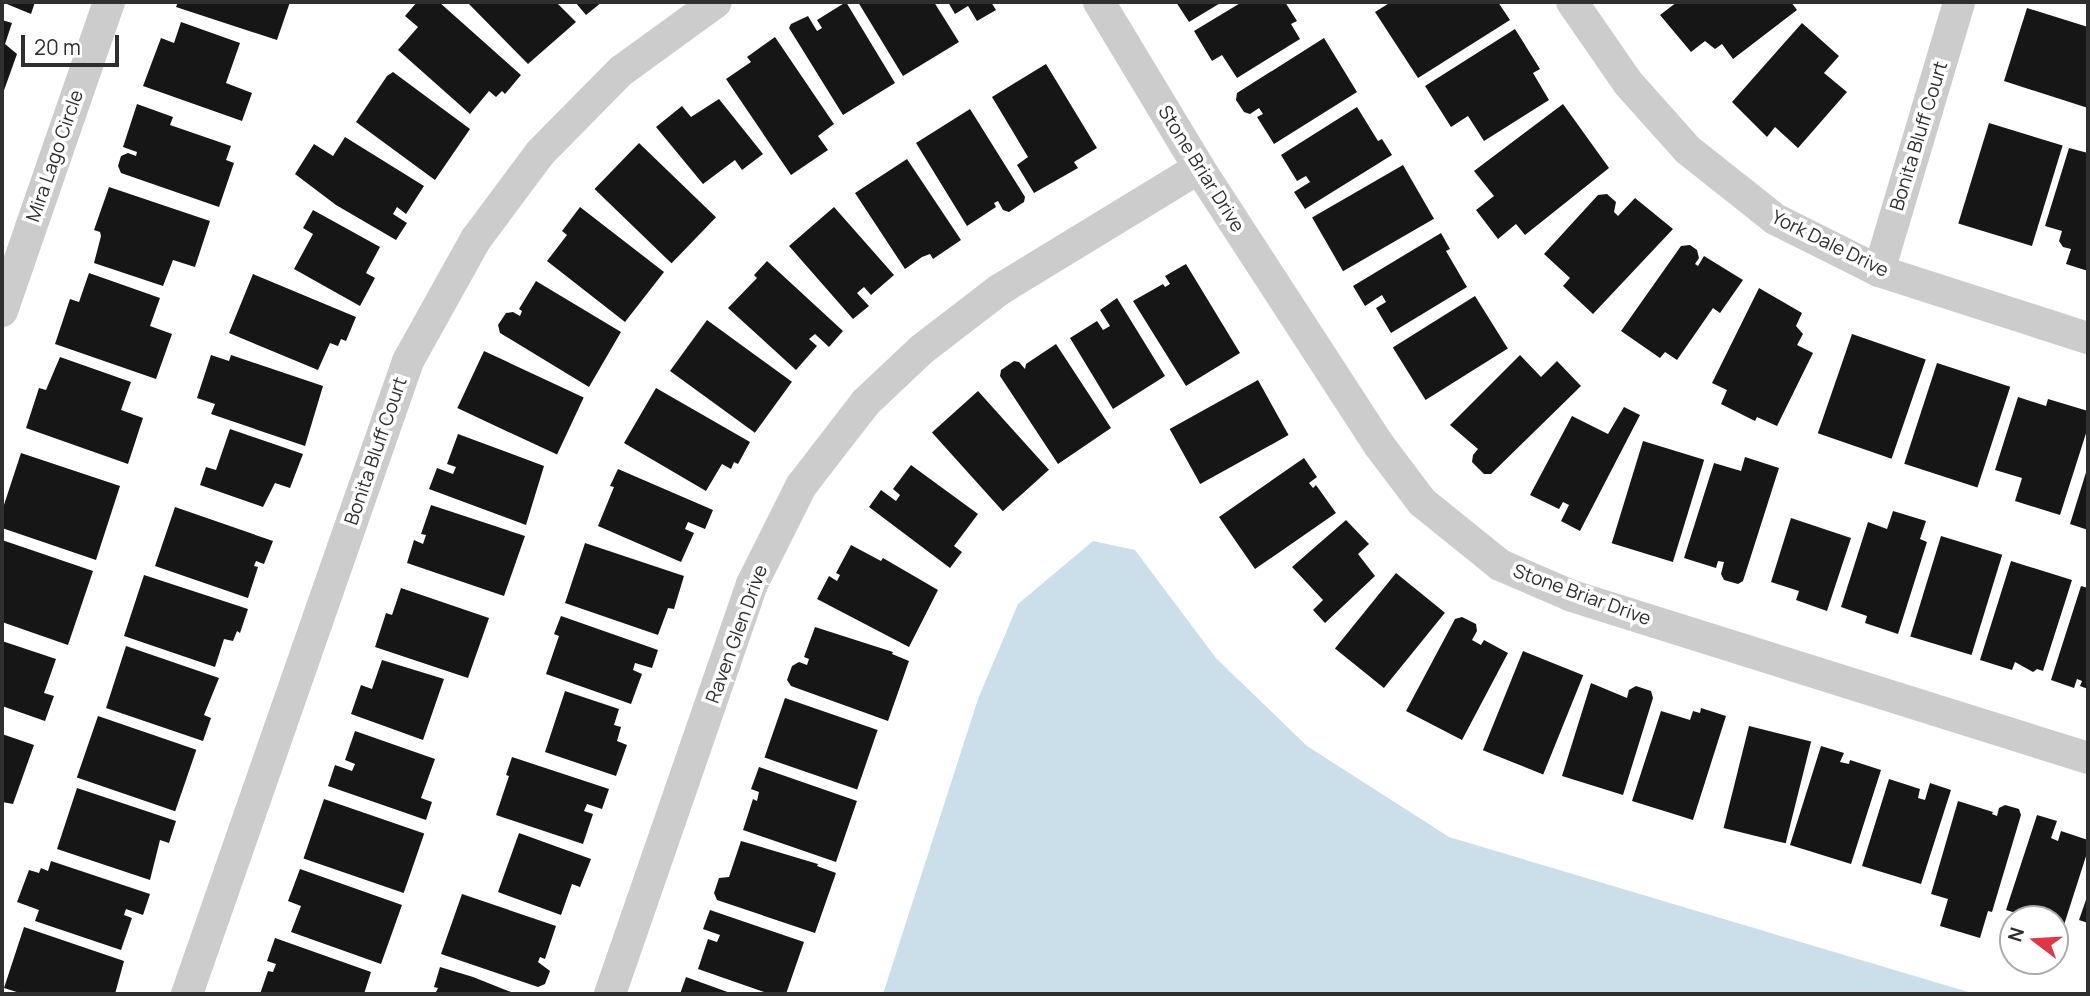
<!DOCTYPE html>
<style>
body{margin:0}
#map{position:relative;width:2090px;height:996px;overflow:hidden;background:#fff;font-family:Manrope,sans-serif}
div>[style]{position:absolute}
.water>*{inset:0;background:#cbdfeb}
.building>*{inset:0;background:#161616;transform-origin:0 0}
.street>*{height:32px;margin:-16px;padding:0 16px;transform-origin:16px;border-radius:16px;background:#ccc}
span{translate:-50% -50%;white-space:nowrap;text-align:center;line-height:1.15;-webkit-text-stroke:7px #fff;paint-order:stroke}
.street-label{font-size:19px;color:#2f2f2f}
.frame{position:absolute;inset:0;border:4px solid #2f2f2f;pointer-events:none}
.north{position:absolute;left:1999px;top:905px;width:70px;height:70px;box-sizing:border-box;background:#fff;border:2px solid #acacac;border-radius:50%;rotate:287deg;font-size:19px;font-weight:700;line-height:28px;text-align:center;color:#2f2f2f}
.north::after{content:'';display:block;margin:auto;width:24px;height:32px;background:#e03745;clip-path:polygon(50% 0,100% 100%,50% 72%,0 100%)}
.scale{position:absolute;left:21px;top:35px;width:98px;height:32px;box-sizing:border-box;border:4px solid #2f2f2f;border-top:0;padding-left:9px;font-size:21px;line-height:24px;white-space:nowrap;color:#2f2f2f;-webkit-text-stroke:5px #fff;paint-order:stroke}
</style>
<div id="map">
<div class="water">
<div style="clip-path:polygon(1093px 541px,1135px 550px,1216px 658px,1307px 746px,1449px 837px,1975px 994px,883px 994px,978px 699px,1018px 604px)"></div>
</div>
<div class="building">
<div style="clip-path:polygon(2px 2px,35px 2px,31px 14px)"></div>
<div style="clip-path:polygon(178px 2px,290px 2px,277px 40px,176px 7px)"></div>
<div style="clip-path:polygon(417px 2px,439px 2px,521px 75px,505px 94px,502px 91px,496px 97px,489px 91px,470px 114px,398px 50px,418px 27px,405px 16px)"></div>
<div style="clip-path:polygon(467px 2px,556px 2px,576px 22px,528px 64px)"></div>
<div style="clip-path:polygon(575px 2px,602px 2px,586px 15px)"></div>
<div style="clip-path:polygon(846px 2px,895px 83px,843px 115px,789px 28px,791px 24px,808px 16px,817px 31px,822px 28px,817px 20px)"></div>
<div style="clip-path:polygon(858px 2px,934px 2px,959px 42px,903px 76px)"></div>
<div style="clip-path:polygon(948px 2px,991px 2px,996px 10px,977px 21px,968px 6px,955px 14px)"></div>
<div style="clip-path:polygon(1176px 2px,1222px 2px,1189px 22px)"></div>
<div style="clip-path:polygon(1242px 2px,1285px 2px,1297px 21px,1291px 24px,1300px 39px,1237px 78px,1222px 55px,1212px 61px,1194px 31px)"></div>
<div style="clip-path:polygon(1391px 2px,1498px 2px,1510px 20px,1418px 78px,1375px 12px)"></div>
<div style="clip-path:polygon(1677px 2px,1791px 2px,1797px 10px,1733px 59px,1722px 44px,1715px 49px,1705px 41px,1691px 52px,1660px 15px)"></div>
<div style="clip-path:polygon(2027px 8px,2088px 27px,2088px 108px,2004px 81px)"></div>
<div style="clip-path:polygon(2px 20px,12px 23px,5px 44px,17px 54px,2px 96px)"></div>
<div style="clip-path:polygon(181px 22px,240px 43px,226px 83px,252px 93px,242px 121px,143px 86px,161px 38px,174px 43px)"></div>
<div style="clip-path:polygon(1802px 23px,1839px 56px,1824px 73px,1847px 92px,1798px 148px,1775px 127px,1767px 137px,1732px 102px)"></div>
<div style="clip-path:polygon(1515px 29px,1540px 69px,1533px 73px,1549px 100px,1484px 141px,1468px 116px,1451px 127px,1425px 86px)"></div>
<div style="clip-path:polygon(775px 37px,834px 124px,818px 136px,828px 150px,791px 175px,726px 79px,751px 62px,747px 57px)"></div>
<div style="clip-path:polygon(1324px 38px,1357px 92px,1274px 144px,1257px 117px,1263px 114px,1259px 108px,1250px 114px,1244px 112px,1236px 100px,1237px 93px)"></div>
<div style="clip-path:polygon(1046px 64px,1097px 148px,1074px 162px,1078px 168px,1034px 193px,1017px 165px,1028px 157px,992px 97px)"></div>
<div style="clip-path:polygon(393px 72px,470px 129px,435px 180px,356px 122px,387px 76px)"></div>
<div style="clip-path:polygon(719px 99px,763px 154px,742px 170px,735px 160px,703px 184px,656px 127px,682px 106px,691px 117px)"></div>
<div style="clip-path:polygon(137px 104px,173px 117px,170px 125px,231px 146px,226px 160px,234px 163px,219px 207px,121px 173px,118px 166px,121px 156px,128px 153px,136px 156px,137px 152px,123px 147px)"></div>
<div style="clip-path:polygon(1563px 104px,1609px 168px,1525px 235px,1516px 224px,1498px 239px,1476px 210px,1494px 196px,1474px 171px)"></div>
<div style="clip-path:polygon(1357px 107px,1378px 141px,1382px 139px,1392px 155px,1305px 209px,1294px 192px,1310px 182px,1306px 176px,1297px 181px,1281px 155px)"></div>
<div style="clip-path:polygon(970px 109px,1025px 197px,1024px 202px,1009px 212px,1003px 210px,998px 201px,994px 203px,996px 207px,967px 226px,916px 143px)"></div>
<div style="left:1989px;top:123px;width:77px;height:105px;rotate:17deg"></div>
<div style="clip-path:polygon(345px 137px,424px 186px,406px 214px,397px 207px,393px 214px,407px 223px,396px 240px,336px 205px,295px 174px,314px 144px,333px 156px)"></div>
<div style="left:639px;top:143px;width:107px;height:64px;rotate:44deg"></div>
<div style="clip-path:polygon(2069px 148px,2088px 153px,2088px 271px,2066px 264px,2071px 249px,2063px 247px,2059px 241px,2062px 231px,2045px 226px)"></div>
<div style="clip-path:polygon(907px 159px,961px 240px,933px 259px,930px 254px,922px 257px,905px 269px,855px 193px)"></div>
<div style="left:1403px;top:165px;width:62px;height:105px;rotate:60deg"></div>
<div style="clip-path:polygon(109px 187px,210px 221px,195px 267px,173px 260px,163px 286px,94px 263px,101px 236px,100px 232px,94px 230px)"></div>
<div style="clip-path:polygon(1607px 194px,1616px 202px,1614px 212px,1618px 216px,1635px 198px,1673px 229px,1593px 314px,1563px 286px,1570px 278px,1544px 254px,1598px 195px)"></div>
<div style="clip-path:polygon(580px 207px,664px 272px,625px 322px,547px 261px,567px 235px,562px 231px)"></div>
<div style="clip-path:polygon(834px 207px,894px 275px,871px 295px,864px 287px,857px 293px,869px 306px,853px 319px,789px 246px)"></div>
<div style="clip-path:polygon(313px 210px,380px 247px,366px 273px,375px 278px,360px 306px,294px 269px,313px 234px,303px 228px)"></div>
<div style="clip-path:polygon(1441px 233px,1450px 249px,1446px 251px,1467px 287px,1391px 333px,1376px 308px,1386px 302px,1382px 295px,1365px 306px,1353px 286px)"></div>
<div style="clip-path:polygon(1690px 245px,1697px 250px,1699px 258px,1695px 264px,1698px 266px,1704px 256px,1743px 280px,1720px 313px,1713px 308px,1677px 360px,1665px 352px,1660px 358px,1621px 331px,1681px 246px)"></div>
<div style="clip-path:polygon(767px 261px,843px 331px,829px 347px,815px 334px,809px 339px,817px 346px,796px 370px,728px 308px,757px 278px,754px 275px)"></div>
<div style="clip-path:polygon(1186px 264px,1240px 353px,1186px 386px,1133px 301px,1163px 284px,1165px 287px,1170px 284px,1165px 276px)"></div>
<div style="clip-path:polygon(89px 273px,160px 298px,150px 326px,172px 334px,156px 379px,55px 344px,70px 299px,79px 302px)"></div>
<div style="clip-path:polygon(253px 274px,356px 317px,346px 341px,341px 339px,338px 346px,330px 343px,318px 370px,229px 333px)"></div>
<div style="clip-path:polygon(536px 281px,621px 332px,589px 387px,500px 333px,498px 325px,506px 313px,513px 312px,520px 316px,522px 311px,519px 309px)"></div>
<div style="clip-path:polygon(1759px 288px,1802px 313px,1796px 326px,1803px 334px,1797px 345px,1813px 353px,1777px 426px,1757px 417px,1755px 421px,1721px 404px,1727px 390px,1712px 383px)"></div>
<div style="left:1475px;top:296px;width:62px;height:97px;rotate:58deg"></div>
<div style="clip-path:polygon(1117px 298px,1165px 376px,1113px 409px,1070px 338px,1097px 321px,1103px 330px,1110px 326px,1100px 310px)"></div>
<div style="left:707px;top:320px;width:105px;height:63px;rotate:36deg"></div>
<div style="left:1852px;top:334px;width:78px;height:105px;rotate:19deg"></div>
<div style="clip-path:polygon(1056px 344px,1111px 428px,1058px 464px,1000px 376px,1001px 370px,1014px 361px,1019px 362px,1025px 369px,1026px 364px)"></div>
<div style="left:484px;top:351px;width:110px;height:63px;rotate:25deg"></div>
<div style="clip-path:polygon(211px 355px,229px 361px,231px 355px,323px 386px,305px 446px,211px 414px,215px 404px,197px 398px)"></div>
<div style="clip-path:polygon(1520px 355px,1541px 377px,1557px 361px,1581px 386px,1491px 474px,1484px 474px,1472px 462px,1473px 455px,1478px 449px,1450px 425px)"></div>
<div style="clip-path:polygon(60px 357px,131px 382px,121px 410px,143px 418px,128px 464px,26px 428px,39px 388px,46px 390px)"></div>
<div style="left:1937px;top:363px;width:77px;height:106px;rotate:18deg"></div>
<div style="left:1258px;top:380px;width:63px;height:101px;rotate:61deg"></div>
<div style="clip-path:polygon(656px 388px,750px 442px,738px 464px,734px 462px,731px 469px,722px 464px,706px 491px,624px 443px)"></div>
<div style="left:978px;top:391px;width:106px;height:62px;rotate:48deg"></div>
<div style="clip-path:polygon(2018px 397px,2046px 406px,2048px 399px,2088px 411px,2088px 427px,2060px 515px,2015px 501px,2022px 478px,1995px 470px)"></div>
<div style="clip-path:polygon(1624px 407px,1640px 415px,1580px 531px,1561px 521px,1569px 505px,1563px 502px,1559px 509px,1530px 495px,1572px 416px,1608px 434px)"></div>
<div style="clip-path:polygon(230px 429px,303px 454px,290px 488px,275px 483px,263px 507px,200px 485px,206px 467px,216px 470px)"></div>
<div style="clip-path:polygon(458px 434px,544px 466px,526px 525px,429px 489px,437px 468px,453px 474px,456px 467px,447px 464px)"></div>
<div style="left:1643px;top:441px;width:64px;height:107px;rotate:17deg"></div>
<div style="clip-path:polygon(21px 453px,120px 486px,96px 560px,2px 528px,2px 511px)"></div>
<div style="clip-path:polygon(1745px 457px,1779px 468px,1743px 581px,1738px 584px,1724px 580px,1721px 574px,1724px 562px,1718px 561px,1716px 568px,1684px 558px,1714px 463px,1741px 471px)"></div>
<div style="clip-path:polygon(1304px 458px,1317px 477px,1309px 483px,1313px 488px,1316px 485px,1336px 513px,1255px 569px,1219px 517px)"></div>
<div style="clip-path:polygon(911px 465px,978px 514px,954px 546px,962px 552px,950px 568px,869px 507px,881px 490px,896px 501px,900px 495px,893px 489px)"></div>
<div style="clip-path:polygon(2088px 466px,2088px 530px,2070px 524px)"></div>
<div style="clip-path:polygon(618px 469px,713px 510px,705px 529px,688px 522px,685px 529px,694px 533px,681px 562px,598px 526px,614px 487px,610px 486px)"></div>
<div style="clip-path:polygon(431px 505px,525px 536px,504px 596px,407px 563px,414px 540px,423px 544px,426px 535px,421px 534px)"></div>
<div style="clip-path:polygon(175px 507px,273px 541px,264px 564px,256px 561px,254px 566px,258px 567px,248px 598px,155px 566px)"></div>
<div style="clip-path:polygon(1893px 511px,1926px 521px,1920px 539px,1927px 542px,1898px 634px,1865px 623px,1867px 616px,1841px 607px,1868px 522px,1887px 529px)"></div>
<div style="clip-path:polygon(1791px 518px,1851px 538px,1827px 611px,1796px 600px,1799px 591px,1771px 582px)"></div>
<div style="clip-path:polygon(1346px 520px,1369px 544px,1358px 554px,1375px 576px,1325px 623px,1313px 610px,1323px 600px,1292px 567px)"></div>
<div style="left:1941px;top:536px;width:64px;height:105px;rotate:17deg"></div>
<div style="clip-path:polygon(2px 540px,93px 571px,68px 645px,2px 622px)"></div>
<div style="clip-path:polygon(585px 543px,684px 576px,674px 609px,668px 608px,658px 635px,565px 603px)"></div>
<div style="clip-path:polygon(851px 545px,881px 561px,883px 558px,938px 590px,909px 647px,817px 599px,829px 576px,837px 581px,840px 575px,836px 573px)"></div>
<div style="clip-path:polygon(2011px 561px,2072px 580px,2043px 671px,2037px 669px,2033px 672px,2015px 662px,2012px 670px,1980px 660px)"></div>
<div style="left:1396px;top:573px;width:63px;height:97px;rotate:39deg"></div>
<div style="clip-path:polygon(144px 575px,248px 609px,240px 633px,237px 631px,233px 641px,224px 639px,215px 667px,124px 636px)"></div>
<div style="clip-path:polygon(2081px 586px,2088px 588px,2088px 689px,2080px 686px,2082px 681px,2077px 679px,2074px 688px,2051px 680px)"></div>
<div style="clip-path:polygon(401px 588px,489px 618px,468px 678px,375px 647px,386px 613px,392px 615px)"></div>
<div style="clip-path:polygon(561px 616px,658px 650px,652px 668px,635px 663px,633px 670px,642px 674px,631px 704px,546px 674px,559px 636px,554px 634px)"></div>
<div style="clip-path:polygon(1462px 617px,1476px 624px,1477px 631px,1472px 640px,1481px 645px,1484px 640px,1508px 653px,1462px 740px,1406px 711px,1455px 619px)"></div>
<div style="clip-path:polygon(815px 627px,893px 652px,892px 654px,909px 661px,888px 721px,791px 686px,787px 680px,792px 666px,799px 662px,807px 665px,809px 659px,804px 657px)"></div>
<div style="clip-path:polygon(2px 641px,56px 659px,44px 693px,54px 696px,45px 721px,2px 706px)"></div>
<div style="clip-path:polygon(126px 646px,219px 678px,204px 715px,211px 718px,203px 741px,106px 708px)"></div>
<div style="left:1523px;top:651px;width:65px;height:107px;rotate:22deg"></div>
<div style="clip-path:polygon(382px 660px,444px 679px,423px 740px,351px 714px,361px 685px,372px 689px)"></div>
<div style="clip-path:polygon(1591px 683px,1627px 698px,1629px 690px,1636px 686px,1651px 691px,1653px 698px,1623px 795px,1562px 776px)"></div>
<div style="clip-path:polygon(565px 691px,619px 709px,614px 725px,621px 727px,617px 741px,627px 745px,616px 776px,545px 752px)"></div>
<div style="left:785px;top:698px;width:98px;height:63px;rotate:19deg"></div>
<div style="clip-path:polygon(1701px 708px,1726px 716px,1693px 820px,1632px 801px,1661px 711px,1690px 720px,1693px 711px,1700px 713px)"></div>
<div style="left:98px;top:716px;width:104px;height:65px;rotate:19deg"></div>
<div style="left:1749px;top:726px;width:64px;height:105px;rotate:14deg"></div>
<div style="clip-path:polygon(355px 731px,435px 759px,421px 798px,432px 802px,426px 820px,328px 786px,335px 765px,352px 771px,355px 764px,345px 760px)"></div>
<div style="clip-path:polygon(2px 734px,34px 745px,13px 804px,2px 802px)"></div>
<div style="clip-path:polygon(1821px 746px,1844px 753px,1840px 762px,1849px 764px,1850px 760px,1881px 770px,1851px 864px,1790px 845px)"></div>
<div style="clip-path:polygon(512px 757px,609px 789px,602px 809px,587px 804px,584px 811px,593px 814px,583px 844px,496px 815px,509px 776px,506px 775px)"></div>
<div style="clip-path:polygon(759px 767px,857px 801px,836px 862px,743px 830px,753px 799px,757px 801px,759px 792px,751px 789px)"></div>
<div style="clip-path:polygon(1889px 779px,1920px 789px,1918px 798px,1925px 800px,1930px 783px,1951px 790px,1921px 884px,1862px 866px)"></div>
<div style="clip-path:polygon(77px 788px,176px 821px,169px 843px,160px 840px,150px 880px,57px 849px)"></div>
<div style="left:324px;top:799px;width:106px;height:63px;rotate:19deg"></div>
<div style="clip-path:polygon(1958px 801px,1993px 812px,1992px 814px,1997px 816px,1999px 808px,2005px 805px,2019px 809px,2021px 815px,1992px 912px,1988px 911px,1980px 938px,1940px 926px,1948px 899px,1931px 894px)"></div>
<div style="clip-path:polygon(2037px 815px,2057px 821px,2051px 838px,2058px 841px,2061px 831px,2088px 840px,2088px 850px,2063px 928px,2055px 927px,2055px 919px,2036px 919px,2006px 910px)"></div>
<div style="clip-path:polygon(519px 833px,591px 859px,580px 887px,572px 884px,561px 915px,498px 892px)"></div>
<div style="clip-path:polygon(741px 841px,818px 864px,817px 866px,836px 873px,815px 933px,717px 900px,714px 893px,719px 878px,729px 877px)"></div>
<div style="clip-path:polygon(51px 861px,150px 894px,143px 915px,126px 909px,124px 915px,132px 918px,121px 950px,35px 921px,39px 910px,17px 902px,29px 870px,39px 873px,41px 868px,48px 871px)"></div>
<div style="clip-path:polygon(300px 869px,402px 905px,381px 964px,291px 932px,301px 906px,288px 901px)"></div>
<div style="clip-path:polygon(462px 894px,556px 926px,545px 959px,540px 957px,538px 962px,550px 971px,545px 984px,538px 987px,441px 954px)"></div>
<div style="clip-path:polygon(2088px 894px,2088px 923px,2079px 920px)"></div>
<div style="clip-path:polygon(710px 910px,804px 942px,786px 994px,770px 994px,698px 969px,708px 939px,717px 942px,720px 935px,703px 929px)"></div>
<div style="clip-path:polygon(24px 927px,124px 961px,115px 994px,23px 994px,4px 988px)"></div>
<div style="clip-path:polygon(275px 938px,371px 972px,364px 994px,260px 994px,268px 971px,273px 972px,276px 964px,267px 961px)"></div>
<div style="clip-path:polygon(440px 967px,473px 977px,516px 994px,435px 994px,438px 988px,434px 987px)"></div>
<div style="clip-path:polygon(686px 977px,733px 994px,680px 994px)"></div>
</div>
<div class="street">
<div style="left:1099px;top:2px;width:194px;rotate:58.9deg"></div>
<div style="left:1199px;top:168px;width:330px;rotate:57deg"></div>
<div style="left:1379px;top:445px;width:71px;rotate:53deg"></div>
<div style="left:1422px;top:502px;width:100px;rotate:38.9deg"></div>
<div style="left:1500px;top:565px;width:78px;rotate:23.3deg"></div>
<div style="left:1572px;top:596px;width:541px;rotate:17.43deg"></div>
<div style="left:1572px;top:2px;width:98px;rotate:55.3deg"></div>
<div style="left:1628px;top:83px;width:90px;rotate:48.2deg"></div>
<div style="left:1688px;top:150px;width:111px;rotate:38.4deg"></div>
<div style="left:1775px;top:219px;width:116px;rotate:26.6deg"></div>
<div style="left:1879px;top:271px;width:219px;rotate:17.8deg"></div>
<div style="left:1879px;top:271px;width:281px;rotate:-73.4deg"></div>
<div style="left:2px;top:311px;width:327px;rotate:-70.9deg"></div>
<div style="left:187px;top:994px;width:670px;rotate:-70.75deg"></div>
<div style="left:408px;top:361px;width:140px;rotate:-60.9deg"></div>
<div style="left:476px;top:239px;width:107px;rotate:-53.3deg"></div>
<div style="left:540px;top:153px;width:115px;rotate:-45.4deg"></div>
<div style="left:621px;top:71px;width:117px;rotate:-36deg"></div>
<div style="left:610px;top:994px;width:434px;rotate:-70.9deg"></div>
<div style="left:752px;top:584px;width:110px;rotate:-63.4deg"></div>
<div style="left:801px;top:486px;width:106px;rotate:-52.3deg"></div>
<div style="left:866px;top:402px;width:76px;rotate:-43.4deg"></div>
<div style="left:921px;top:350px;width:98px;rotate:-37.6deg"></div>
<div style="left:999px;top:290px;width:234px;rotate:-31.4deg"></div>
</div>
<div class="street-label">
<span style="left:1919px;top:136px;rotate:-73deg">Bonita Bluff Court</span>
<span style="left:55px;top:156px;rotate:-71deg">Mira Lago Circle</span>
<span style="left:1201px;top:169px;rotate:58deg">Stone Briar Drive</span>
<span style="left:1830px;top:244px;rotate:26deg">York Dale Drive</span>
<span style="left:376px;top:451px;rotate:-71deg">Bonita Bluff Court</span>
<span style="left:1582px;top:595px;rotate:20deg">Stone Briar Drive</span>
<span style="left:737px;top:634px;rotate:-70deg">Raven Glen Drive</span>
</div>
<div class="frame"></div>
<div class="north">N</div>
<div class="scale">20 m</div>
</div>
